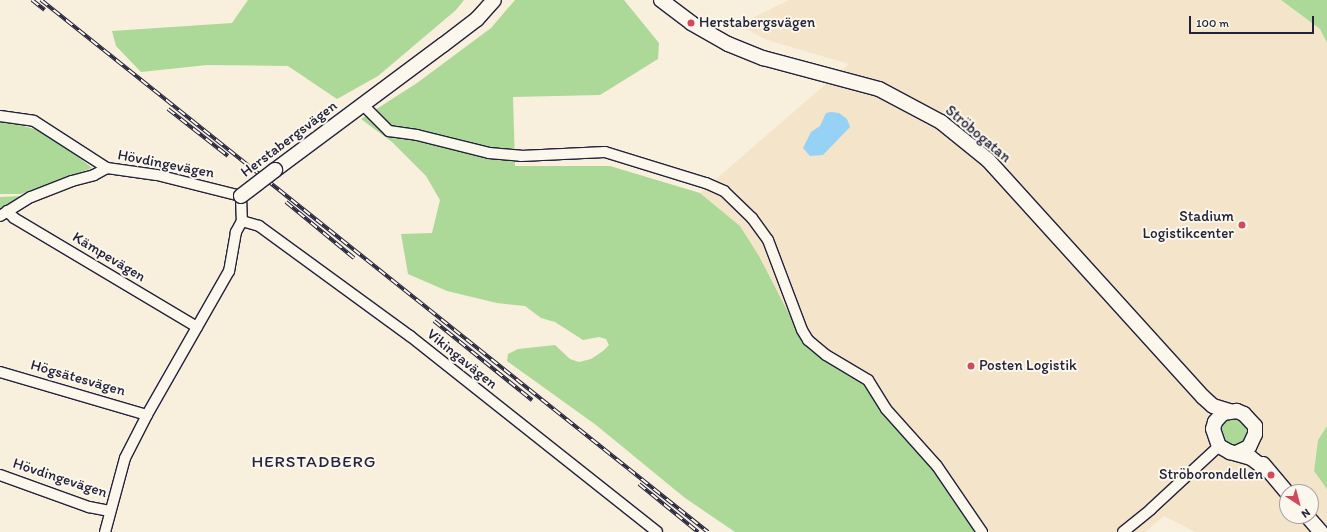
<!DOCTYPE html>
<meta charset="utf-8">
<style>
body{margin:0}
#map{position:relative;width:1327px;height:532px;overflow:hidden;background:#f8efdd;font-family:Itim,sans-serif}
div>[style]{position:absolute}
.built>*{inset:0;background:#f4e5ca}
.green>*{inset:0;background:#acd998}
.water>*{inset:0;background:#96d1f6}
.roads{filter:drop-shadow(1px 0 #22223b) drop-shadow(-1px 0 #22223b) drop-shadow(0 1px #22223b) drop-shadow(0 -1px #22223b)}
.street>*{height:10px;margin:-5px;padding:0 5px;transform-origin:5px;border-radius:5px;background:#fbf7ec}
.secondary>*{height:14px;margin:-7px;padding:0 7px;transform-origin:7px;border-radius:7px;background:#fbf7ec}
.rail>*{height:4px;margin-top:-2px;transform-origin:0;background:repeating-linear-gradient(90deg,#fbf7ec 0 8px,#22223b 0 16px);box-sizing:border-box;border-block:1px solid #22223b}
.bridges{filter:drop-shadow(1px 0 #22223b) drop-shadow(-1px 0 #22223b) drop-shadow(0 1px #22223b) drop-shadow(0 -1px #22223b)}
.secondary-bridge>*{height:14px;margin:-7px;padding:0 7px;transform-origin:7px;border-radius:7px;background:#fbf7ec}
.dots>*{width:11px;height:11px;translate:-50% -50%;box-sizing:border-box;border:2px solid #fbf7ec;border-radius:50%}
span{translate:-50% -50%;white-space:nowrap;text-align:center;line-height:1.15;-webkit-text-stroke:4px #fbf7ec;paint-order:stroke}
.poi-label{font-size:15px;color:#22223b}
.left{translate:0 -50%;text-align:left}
.right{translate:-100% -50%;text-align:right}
.street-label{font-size:15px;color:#22223b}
.quarter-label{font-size:17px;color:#22223b;letter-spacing:1px}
.north{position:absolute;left:1279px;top:484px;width:40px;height:40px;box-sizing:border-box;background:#fbf7ec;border:1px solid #a4a2a5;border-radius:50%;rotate:144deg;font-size:11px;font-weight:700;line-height:16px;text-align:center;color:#22223b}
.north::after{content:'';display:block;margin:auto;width:14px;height:18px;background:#d1495b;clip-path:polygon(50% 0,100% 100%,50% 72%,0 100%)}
.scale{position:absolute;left:1189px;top:16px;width:125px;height:18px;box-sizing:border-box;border:2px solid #22223b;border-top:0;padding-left:5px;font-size:12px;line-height:14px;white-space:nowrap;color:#22223b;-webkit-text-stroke:3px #fbf7ec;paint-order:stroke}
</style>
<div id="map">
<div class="built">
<div style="clip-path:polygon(evenodd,789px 0,1281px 0,1320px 29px,1327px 43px,1327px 426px,1318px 440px,1314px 471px,1327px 489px,1327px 524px,1318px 532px,1195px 532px,1164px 516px,1145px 532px,976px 532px,906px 432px,866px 386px,805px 345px,759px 256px,740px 226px,700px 193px,849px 64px,767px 40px,738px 25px,789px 0,1287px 492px,1311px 492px,1311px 516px,1287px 516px,1287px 492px)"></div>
</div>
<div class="green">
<div style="clip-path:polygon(248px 0,464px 0,456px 10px,378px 76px,337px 99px,288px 66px,207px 65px,141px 72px,116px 46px,112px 31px,232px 23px)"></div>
<div style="clip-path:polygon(515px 0,624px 0,659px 43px,658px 59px,600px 95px,513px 97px,515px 166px,610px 166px,700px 193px,740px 226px,759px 256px,805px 345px,866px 386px,906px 432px,976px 532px,735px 532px,685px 498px,596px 425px,507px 361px,508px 354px,518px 349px,555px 345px,570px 359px,579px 362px,591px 359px,603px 351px,609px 345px,606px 339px,599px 337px,583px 340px,555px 322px,541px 318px,525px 306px,497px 303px,447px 291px,408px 274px,401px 234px,432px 233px,440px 200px,426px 176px,392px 142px,361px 119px,417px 83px,491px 28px)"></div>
<div style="clip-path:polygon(1281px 0,1327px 0,1327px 43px,1320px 29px)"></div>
<div style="clip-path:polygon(0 122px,20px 125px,48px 133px,92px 168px,21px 194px,0 194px)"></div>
<div style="clip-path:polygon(20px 196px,0 212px,0 197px)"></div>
<div style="clip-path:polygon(1235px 415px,1250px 427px,1249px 439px,1239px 448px,1221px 442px,1219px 424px,1223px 419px)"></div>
<div style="clip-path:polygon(1327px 426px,1327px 489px,1314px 471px,1318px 440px)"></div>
</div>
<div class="water">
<div style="clip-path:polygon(831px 112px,839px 113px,847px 119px,850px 127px,823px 155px,810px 156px,803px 148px,811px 132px,820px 126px,826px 113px)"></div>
</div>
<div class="roads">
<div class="street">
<div style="left:363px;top:105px;width:37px;rotate:45deg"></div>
<div style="left:389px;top:131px;width:28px;rotate:8deg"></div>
<div style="left:417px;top:135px;width:74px;rotate:14deg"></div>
<div style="left:489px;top:153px;width:32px;rotate:5deg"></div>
<div style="left:521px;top:156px;width:84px;rotate:-2.7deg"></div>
<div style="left:605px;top:152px;width:106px;rotate:17.1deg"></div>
<div style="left:706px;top:183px;width:20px;rotate:24deg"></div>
<div style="left:724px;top:191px;width:39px;rotate:44deg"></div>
<div style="left:752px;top:218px;width:27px;rotate:54deg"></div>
<div style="left:768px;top:240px;width:96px;rotate:69.3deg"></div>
<div style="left:802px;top:330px;width:12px;rotate:59deg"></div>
<div style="left:808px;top:340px;width:23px;rotate:40deg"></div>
<div style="left:826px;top:355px;width:49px;rotate:30.8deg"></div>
<div style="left:868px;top:380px;width:34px;rotate:58deg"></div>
<div style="left:886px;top:409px;width:76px;rotate:48.2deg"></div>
<div style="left:937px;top:466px;width:80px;rotate:55.7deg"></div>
<div style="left:0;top:116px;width:34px;rotate:8deg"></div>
<div style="left:34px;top:121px;width:87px;rotate:32.8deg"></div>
<div style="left:7px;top:211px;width:10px;rotate:45deg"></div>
<div style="left:14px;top:218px;width:213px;rotate:30.8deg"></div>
<div style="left:0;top:216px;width:36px;rotate:-32deg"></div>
<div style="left:31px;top:197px;width:44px;rotate:-21.3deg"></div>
<div style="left:72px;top:181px;width:23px;rotate:-15deg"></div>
<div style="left:94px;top:175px;width:15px;rotate:-28deg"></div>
<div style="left:107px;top:168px;width:50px;rotate:8deg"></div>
<div style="left:157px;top:175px;width:87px;rotate:14deg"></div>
<div style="left:241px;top:196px;width:25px;rotate:88deg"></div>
<div style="left:242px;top:221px;width:13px;rotate:119deg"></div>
<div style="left:236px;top:232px;width:40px;rotate:100deg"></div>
<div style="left:229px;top:271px;width:166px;rotate:119.7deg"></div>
<div style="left:147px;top:415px;width:48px;rotate:117.1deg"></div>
<div style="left:125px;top:458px;width:77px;rotate:105.1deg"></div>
<div style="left:242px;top:221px;width:18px;rotate:16deg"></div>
<div style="left:259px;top:226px;width:187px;rotate:36.1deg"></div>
<div style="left:410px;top:336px;width:315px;rotate:38.4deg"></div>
<div style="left:0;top:372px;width:153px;rotate:16.3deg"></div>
<div style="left:0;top:475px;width:95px;rotate:19.8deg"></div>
<div style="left:89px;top:507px;width:21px;rotate:11deg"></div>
<div style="left:1123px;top:532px;width:36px;rotate:-39deg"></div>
<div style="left:1151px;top:509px;width:93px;rotate:-42.8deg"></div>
</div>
<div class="secondary">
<div style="left:661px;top:0;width:38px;rotate:37deg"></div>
<div style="left:691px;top:23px;width:43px;rotate:29.6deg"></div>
<div style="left:728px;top:44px;width:38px;rotate:22deg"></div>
<div style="left:763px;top:58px;width:120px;rotate:15deg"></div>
<div style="left:879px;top:89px;width:70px;rotate:28deg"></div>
<div style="left:941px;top:122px;width:60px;rotate:39deg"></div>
<div style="left:988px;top:160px;width:320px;rotate:47.8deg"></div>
<div style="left:1203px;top:397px;width:13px;rotate:42deg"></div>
<div style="left:1213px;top:406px;width:17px;rotate:17deg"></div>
<div style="left:275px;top:170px;width:209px;rotate:-36.7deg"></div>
<div style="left:443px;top:45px;width:43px;rotate:-37.4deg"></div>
<div style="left:477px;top:19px;width:25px;rotate:-48deg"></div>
<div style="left:1236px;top:453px;width:14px;rotate:-25deg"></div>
<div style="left:1249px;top:447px;width:14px;rotate:-65deg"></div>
<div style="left:1255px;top:434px;width:8px;rotate:-90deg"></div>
<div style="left:1255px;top:426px;width:16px;rotate:-133deg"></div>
<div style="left:1244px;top:414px;width:8px;rotate:-157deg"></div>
<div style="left:1237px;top:411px;width:14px;rotate:172deg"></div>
<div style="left:1223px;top:413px;width:12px;rotate:132deg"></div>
<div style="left:1215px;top:422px;width:7px;rotate:106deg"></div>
<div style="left:1213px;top:429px;width:18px;rotate:71deg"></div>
<div style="left:1219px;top:446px;width:13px;rotate:29deg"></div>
<div style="left:1230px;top:452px;width:22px;rotate:16deg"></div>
<div style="left:1251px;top:458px;width:21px;rotate:37deg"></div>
<div style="left:1263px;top:464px;width:38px;rotate:50deg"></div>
<div style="left:1307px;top:516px;width:21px;rotate:49deg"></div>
</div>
</div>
<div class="rail">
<div style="left:32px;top:0;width:16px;rotate:38deg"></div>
<div style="left:41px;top:0;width:853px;rotate:38.58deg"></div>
<div style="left:168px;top:109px;width:76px;rotate:38.1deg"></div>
<div style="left:286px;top:202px;width:88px;rotate:39.5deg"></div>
<div style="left:434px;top:321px;width:126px;rotate:38.9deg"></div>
<div style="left:639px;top:484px;width:76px;rotate:39.1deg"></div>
</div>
<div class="bridges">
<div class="secondary-bridge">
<div style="left:241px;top:196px;width:43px;rotate:-37.4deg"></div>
</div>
</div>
<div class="dots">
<div style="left:691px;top:23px;background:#d1495b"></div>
<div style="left:1242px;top:225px;background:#d1495b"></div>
<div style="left:971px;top:366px;background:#d1495b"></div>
<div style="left:1271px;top:475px;background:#d1495b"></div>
</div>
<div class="poi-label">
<span class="left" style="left:699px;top:23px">Herstabergsvägen</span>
<span class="right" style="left:1234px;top:225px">Stadium<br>Logistikcenter</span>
<span class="left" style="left:979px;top:366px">Posten Logistik</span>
<span class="right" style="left:1263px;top:475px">Ströborondellen</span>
</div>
<div class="street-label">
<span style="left:978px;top:134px;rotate:40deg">Ströbogatan</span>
<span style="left:289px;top:139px;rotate:-37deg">Herstabergsvägen</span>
<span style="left:166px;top:164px;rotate:11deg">Hövdingevägen</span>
<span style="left:109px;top:257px;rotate:31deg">Kämpevägen</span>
<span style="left:462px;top:359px;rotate:39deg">Vikingavägen</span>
<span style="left:78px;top:378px;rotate:16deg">Högsätesvägen</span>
<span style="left:60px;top:478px;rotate:18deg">Hövdingevägen</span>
</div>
<div class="quarter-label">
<span style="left:314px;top:462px">HERSTADBERG</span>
</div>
<div class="north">N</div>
<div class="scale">100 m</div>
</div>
